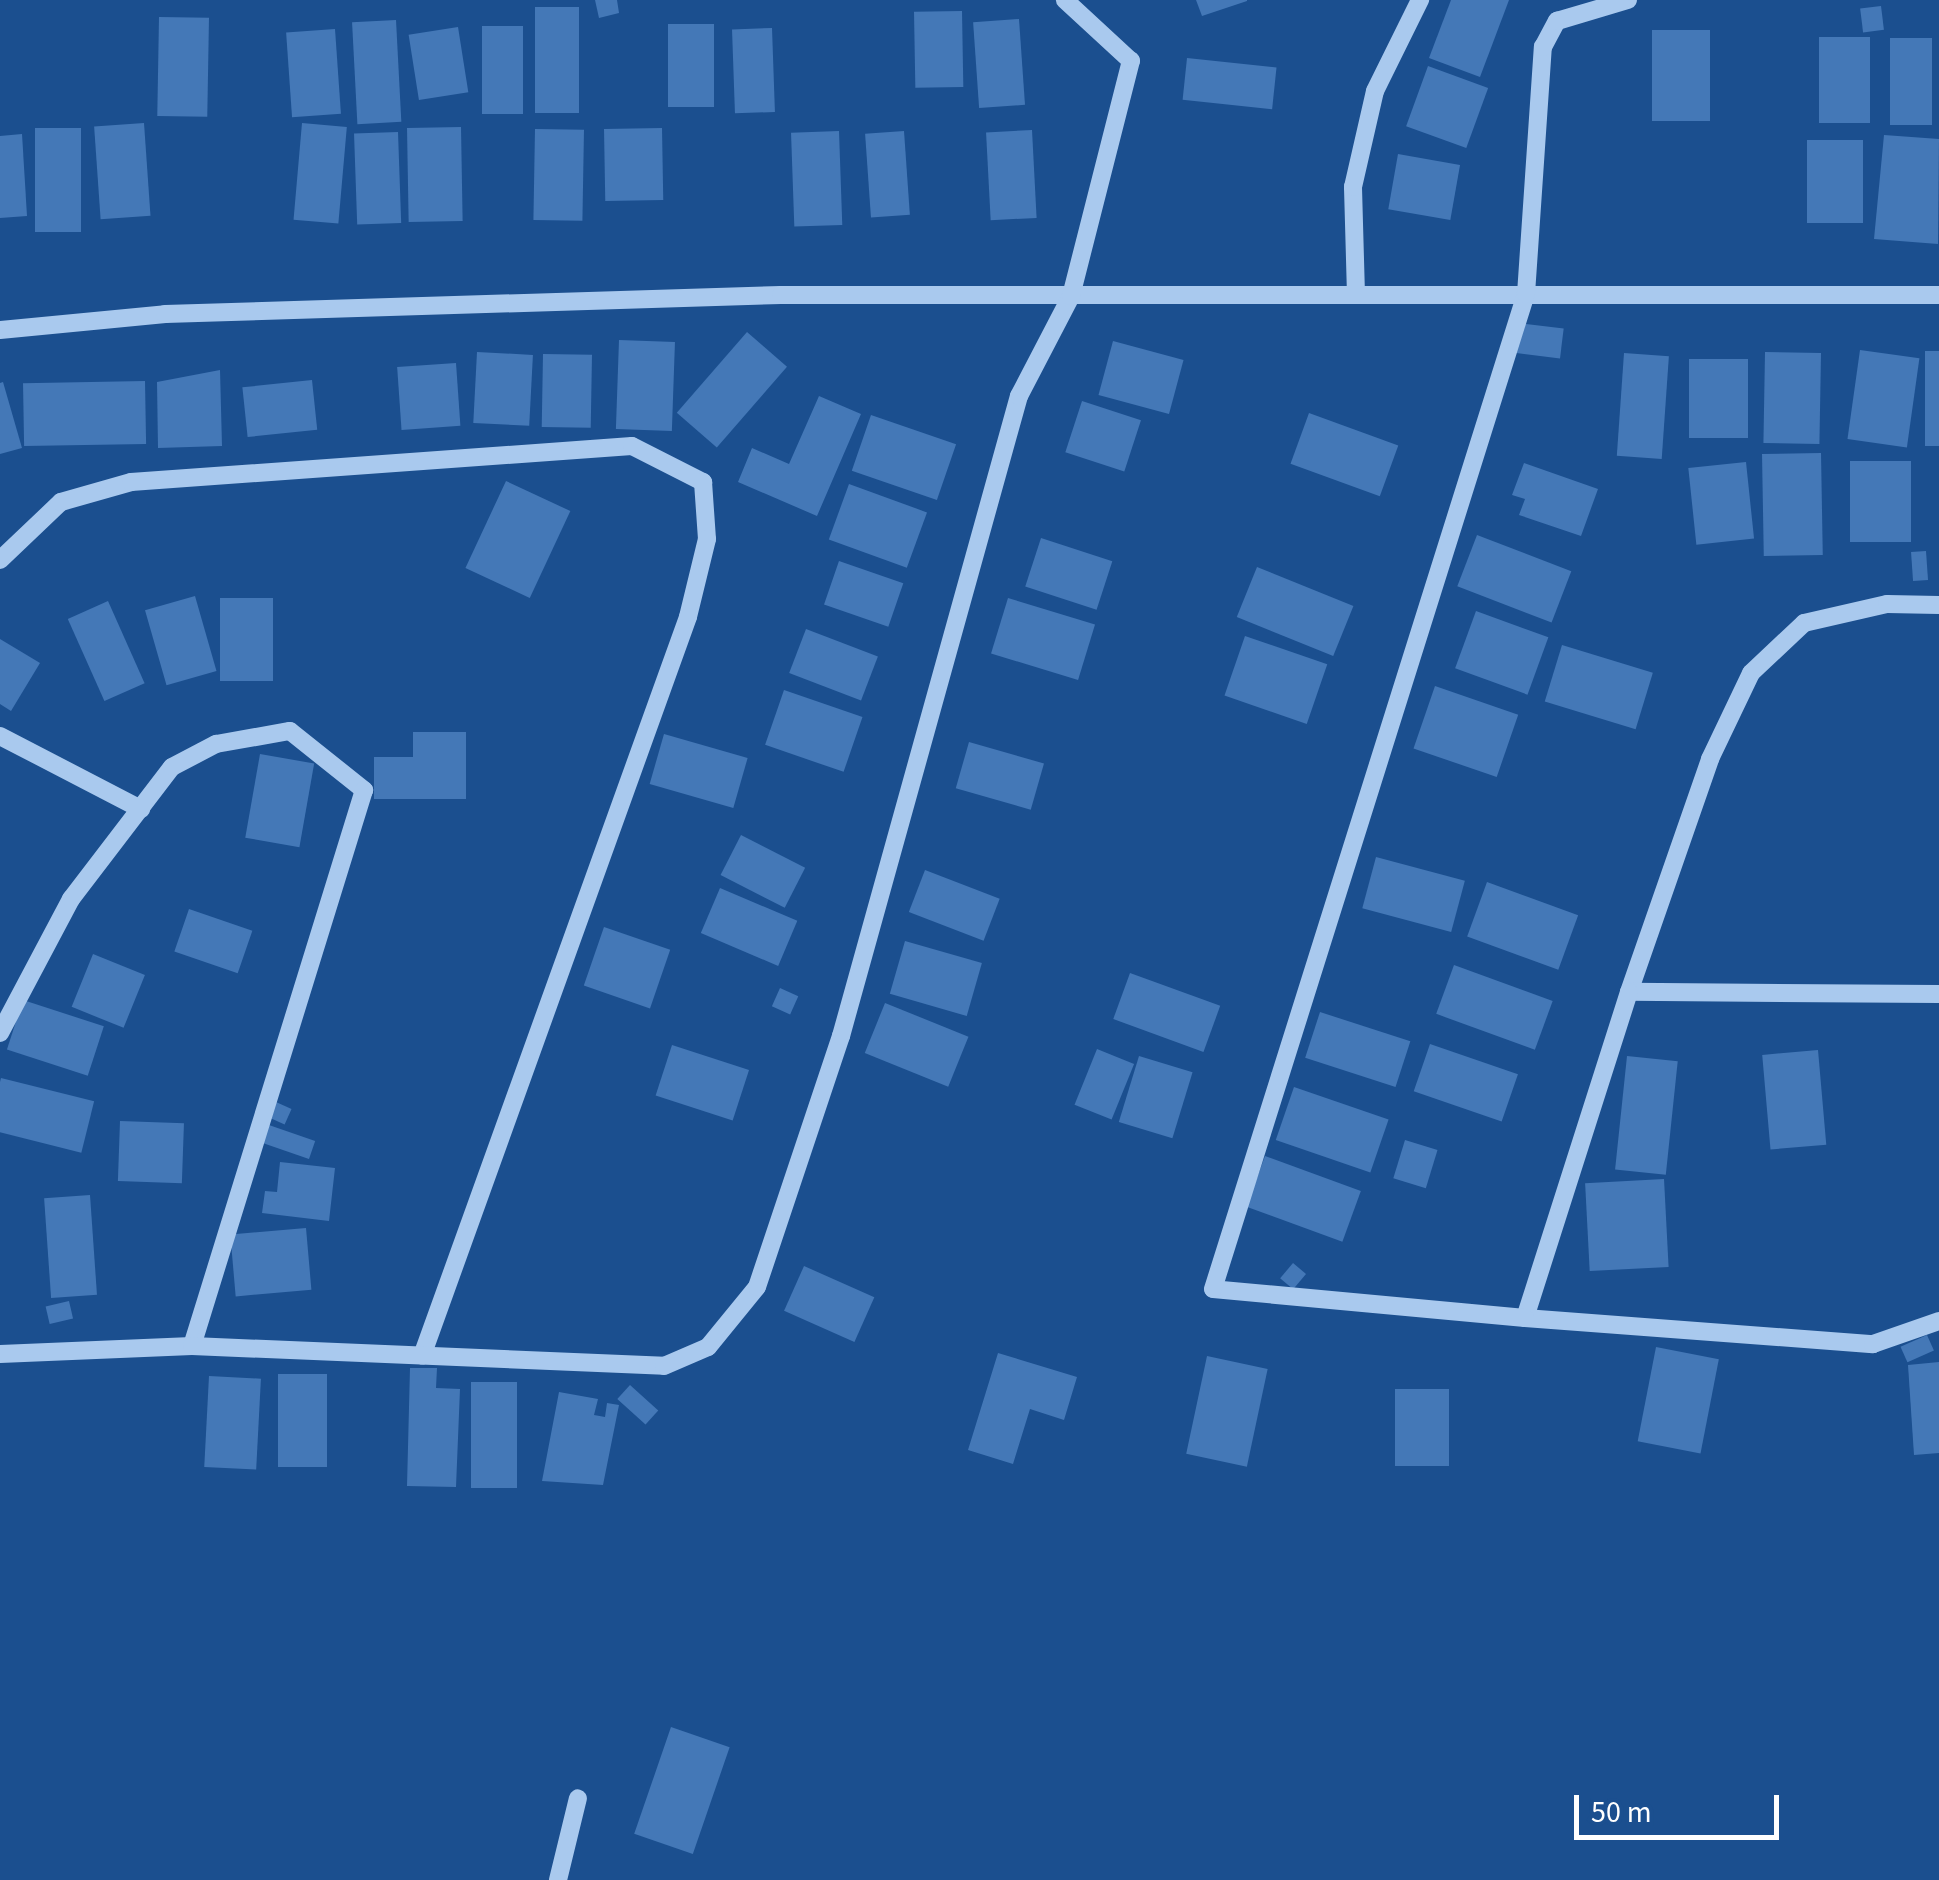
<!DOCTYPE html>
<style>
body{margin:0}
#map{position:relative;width:1939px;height:1880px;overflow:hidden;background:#1b4f8f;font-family:"Source Sans 3",sans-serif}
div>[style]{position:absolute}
.building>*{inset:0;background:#4478b7;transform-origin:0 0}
.minor>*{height:18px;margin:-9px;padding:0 9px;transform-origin:9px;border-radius:9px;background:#a9c9ee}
span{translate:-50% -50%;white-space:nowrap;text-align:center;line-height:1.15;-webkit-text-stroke:8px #1b4f8f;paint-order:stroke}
.scale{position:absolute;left:1574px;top:1795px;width:205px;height:45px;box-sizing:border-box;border:5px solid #fff;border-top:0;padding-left:12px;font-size:30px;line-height:35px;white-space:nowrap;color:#fff;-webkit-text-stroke:8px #1b4f8f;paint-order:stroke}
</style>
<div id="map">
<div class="building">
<div style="clip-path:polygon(595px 0,617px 0,619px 13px,599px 18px)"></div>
<div style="clip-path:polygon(1196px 0,1247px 0,1247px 1px,1202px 16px)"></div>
<div style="clip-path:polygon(1451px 0,1509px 0,1480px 77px,1429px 58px)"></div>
<div style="left:1881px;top:6px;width:24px;height:21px;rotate:83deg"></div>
<div style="left:535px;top:7px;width:44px;height:106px"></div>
<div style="left:962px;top:11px;width:76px;height:48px;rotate:89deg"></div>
<div style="left:159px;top:17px;width:50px;height:99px;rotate:1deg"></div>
<div style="left:1019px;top:19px;width:86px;height:46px;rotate:86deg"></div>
<div style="left:396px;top:20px;width:102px;height:44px;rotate:87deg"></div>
<div style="left:714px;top:24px;width:83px;height:46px;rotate:90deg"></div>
<div style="left:482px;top:26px;width:41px;height:88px"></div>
<div style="left:458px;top:27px;width:66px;height:50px;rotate:81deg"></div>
<div style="left:772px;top:28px;width:84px;height:40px;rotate:88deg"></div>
<div style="left:335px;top:29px;width:85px;height:49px;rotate:86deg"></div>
<div style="left:1652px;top:30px;width:58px;height:91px"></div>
<div style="left:1870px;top:37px;width:86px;height:51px;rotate:90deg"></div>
<div style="left:1932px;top:38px;width:87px;height:42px;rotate:90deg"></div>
<div style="left:1187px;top:58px;width:90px;height:42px;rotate:6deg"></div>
<div style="left:1428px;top:66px;width:64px;height:64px;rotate:20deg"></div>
<div style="left:144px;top:123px;width:93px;height:50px;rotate:86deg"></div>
<div style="left:302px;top:123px;width:45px;height:97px;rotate:5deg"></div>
<div style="left:461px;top:127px;width:94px;height:54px;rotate:89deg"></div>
<div style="left:35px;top:128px;width:46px;height:104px"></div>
<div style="left:662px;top:128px;width:72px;height:58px;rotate:89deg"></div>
<div style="left:535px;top:129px;width:49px;height:91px;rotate:1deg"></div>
<div style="left:1032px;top:130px;width:88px;height:46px;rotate:87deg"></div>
<div style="left:839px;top:131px;width:94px;height:48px;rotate:88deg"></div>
<div style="left:904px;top:131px;width:84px;height:39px;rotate:86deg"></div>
<div style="left:398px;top:132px;width:91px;height:44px;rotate:88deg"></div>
<div style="clip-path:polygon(22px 134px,27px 216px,0 218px,0 136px)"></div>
<div style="clip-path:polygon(1884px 135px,1939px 139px,1938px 244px,1874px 239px)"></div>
<div style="left:1807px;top:140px;width:56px;height:83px"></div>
<div style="left:1398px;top:154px;width:63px;height:56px;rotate:10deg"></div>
<div style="left:1518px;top:323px;width:46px;height:30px;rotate:7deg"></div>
<div style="left:747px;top:332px;width:53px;height:107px;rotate:41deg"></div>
<div style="left:619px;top:340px;width:56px;height:89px;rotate:2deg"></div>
<div style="left:1113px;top:341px;width:73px;height:56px;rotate:15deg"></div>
<div style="left:1860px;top:350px;width:60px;height:90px;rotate:8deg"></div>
<div style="left:1925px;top:351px;width:14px;height:95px"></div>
<div style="left:477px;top:352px;width:56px;height:71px;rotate:3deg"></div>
<div style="left:1624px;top:353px;width:45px;height:103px;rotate:4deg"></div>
<div style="left:1821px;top:353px;width:91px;height:56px;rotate:91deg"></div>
<div style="left:543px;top:354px;width:49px;height:73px;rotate:1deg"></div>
<div style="left:1748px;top:359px;width:79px;height:59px;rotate:90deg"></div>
<div style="left:456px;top:363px;width:63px;height:59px;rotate:86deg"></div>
<div style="clip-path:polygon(220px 370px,222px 446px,158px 448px,157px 382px)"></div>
<div style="left:312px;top:380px;width:50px;height:70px;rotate:84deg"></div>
<div style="left:145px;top:381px;width:63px;height:122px;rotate:89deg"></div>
<div style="clip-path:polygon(3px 382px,22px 448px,0 454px,0 383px)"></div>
<div style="clip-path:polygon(819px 396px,861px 414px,817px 516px,738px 482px,752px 448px,789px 464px)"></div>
<div style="left:1082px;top:401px;width:62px;height:54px;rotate:18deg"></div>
<div style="left:1309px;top:413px;width:95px;height:54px;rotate:20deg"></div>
<div style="left:871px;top:415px;width:90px;height:59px;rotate:19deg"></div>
<div style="left:1821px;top:453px;width:102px;height:59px;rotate:89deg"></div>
<div style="left:1850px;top:461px;width:61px;height:81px"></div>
<div style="left:1746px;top:462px;width:77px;height:58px;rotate:84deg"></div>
<div style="clip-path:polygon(1524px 463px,1598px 489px,1581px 536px,1519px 515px,1525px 499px,1512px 495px)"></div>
<div style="left:506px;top:481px;width:71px;height:96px;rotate:25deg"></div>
<div style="left:849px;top:484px;width:83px;height:59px;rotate:20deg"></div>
<div style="left:1477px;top:535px;width:101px;height:55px;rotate:21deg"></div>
<div style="left:1041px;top:538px;width:75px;height:51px;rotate:18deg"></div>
<div style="left:1926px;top:551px;width:29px;height:15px;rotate:86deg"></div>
<div style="left:839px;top:561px;width:68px;height:46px;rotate:19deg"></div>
<div style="left:1257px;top:567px;width:104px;height:54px;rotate:22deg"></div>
<div style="left:195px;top:596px;width:78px;height:52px;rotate:74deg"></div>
<div style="left:220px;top:598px;width:53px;height:83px"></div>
<div style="left:1008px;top:598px;width:91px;height:58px;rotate:17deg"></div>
<div style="left:108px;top:601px;width:90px;height:44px;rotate:66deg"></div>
<div style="left:1476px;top:611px;width:77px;height:61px;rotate:20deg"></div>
<div style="left:806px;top:629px;width:77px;height:47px;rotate:21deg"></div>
<div style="left:1245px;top:636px;width:87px;height:63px;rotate:19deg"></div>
<div style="clip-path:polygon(0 639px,40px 663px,11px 711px,0 704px)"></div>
<div style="left:1562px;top:645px;width:95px;height:59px;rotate:17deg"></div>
<div style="left:1435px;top:686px;width:88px;height:66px;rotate:19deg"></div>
<div style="left:784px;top:690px;width:83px;height:58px;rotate:19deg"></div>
<div style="clip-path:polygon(413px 732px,466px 732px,466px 799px,374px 799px,374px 757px,413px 757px)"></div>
<div style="left:664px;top:734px;width:87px;height:52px;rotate:16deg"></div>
<div style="left:969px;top:742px;width:78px;height:48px;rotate:16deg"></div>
<div style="left:260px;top:754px;width:55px;height:85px;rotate:10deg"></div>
<div style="left:741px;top:835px;width:72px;height:45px;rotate:27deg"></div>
<div style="left:1376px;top:857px;width:92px;height:53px;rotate:15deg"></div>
<div style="left:925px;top:870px;width:80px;height:45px;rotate:21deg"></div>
<div style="left:1487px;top:882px;width:97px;height:58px;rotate:20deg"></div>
<div style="left:720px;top:888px;width:84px;height:49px;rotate:23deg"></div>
<div style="left:189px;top:909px;width:67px;height:45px;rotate:19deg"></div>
<div style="left:604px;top:927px;width:70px;height:62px;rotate:19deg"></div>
<div style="left:905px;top:941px;width:80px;height:55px;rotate:16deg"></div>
<div style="left:93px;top:954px;width:56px;height:57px;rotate:22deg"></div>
<div style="left:1454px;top:965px;width:105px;height:52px;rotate:20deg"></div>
<div style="left:1130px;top:973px;width:96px;height:49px;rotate:20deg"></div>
<div style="left:780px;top:988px;width:20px;height:20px;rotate:24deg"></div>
<div style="left:23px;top:1000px;width:85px;height:52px;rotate:18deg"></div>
<div style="left:885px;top:1003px;width:90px;height:54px;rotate:22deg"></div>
<div style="left:1320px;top:1012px;width:95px;height:48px;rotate:18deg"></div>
<div style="left:1430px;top:1044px;width:93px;height:50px;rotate:19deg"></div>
<div style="left:672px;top:1045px;width:81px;height:53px;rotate:18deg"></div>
<div style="left:1097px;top:1049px;width:40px;height:60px;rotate:22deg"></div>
<div style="left:1818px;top:1050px;width:95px;height:56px;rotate:85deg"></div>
<div style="left:1139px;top:1056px;width:56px;height:69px;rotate:17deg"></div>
<div style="left:1627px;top:1056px;width:51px;height:114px;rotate:6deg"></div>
<div style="left:1px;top:1078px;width:96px;height:53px;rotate:14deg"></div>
<div style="left:1294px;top:1087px;width:100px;height:56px;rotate:19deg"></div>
<div style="left:276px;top:1102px;width:17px;height:17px;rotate:24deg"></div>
<div style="left:120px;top:1121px;width:64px;height:60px;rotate:2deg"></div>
<div style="left:266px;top:1124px;width:52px;height:19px;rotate:19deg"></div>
<div style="left:1405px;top:1140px;width:34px;height:40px;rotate:17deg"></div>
<div style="left:1265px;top:1156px;width:102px;height:54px;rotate:20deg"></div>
<div style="clip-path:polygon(280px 1162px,335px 1168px,329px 1221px,262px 1213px,265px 1191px,277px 1192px)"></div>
<div style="left:1664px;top:1179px;width:88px;height:79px;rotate:87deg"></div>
<div style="left:90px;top:1195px;width:100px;height:46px;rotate:86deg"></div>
<div style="left:306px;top:1228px;width:62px;height:76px;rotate:85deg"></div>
<div style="left:1293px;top:1263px;width:17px;height:20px;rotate:40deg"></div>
<div style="left:804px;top:1266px;width:77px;height:49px;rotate:24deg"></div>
<div style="left:69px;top:1301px;width:18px;height:24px;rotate:77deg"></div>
<div style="left:1927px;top:1335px;width:17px;height:29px;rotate:66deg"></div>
<div style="left:1656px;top:1347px;width:64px;height:96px;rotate:11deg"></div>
<div style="clip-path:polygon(998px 1353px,1077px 1377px,1064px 1420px,1030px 1409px,1013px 1464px,968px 1450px)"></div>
<div style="left:1207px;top:1356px;width:62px;height:100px;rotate:12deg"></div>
<div style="clip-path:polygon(1939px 1362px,1939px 1453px,1914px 1455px,1908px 1365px)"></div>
<div style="clip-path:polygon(410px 1368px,437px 1368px,436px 1388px,460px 1389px,456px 1487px,407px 1486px)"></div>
<div style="left:278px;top:1374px;width:49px;height:93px"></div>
<div style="left:209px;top:1376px;width:52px;height:91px;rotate:3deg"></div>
<div style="left:471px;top:1382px;width:46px;height:106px"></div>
<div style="left:630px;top:1385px;width:38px;height:19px;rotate:42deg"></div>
<div style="left:1395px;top:1389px;width:54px;height:77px"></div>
<div style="clip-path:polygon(559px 1392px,598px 1399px,594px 1415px,605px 1417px,607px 1403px,619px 1405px,603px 1485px,542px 1481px)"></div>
<div style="left:671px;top:1727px;width:62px;height:113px;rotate:19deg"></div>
</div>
<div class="minor">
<div style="left:1356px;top:295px;width:108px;rotate:-91.6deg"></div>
<div style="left:1353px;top:187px;width:98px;rotate:-77.1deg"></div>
<div style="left:1375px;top:91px;width:102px;rotate:-63.7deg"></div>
<div style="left:0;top:330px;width:166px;rotate:-5.5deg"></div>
<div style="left:165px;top:314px;width:616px;rotate:-1.77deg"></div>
<div style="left:781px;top:295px;width:1158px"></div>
<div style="left:0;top:560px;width:84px;rotate:-43.6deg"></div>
<div style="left:61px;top:502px;width:73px;rotate:-15.9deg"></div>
<div style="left:131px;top:482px;width:502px;rotate:-4.11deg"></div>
<div style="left:632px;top:446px;width:80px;rotate:26.9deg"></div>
<div style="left:703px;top:482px;width:57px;rotate:86deg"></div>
<div style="left:707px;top:539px;width:80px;rotate:103.7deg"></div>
<div style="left:688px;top:617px;width:785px;rotate:109.8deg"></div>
<div style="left:0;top:736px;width:159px;rotate:27.4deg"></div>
<div style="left:1629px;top:992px;width:247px;rotate:-70.8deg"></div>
<div style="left:1710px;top:759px;width:95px;rotate:-64.5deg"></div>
<div style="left:1751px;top:673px;width:73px;rotate:-43.3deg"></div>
<div style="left:1804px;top:623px;width:85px;rotate:-12.9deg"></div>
<div style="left:1887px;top:604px;width:52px;rotate:1.1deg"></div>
<div style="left:1939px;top:994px;width:310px;rotate:-179.6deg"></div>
<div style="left:1629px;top:992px;width:342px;rotate:107.7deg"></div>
<div style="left:1525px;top:1318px;width:349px;rotate:4.3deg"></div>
<div style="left:1873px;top:1344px;width:70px;rotate:-19.2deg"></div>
<div style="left:0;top:1033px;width:152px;rotate:-62.1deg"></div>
<div style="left:71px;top:899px;width:166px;rotate:-52.6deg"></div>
<div style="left:172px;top:767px;width:50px;rotate:-27.6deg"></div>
<div style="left:216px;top:744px;width:75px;rotate:-10deg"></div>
<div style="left:290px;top:731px;width:95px;rotate:38.6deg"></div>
<div style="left:364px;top:790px;width:582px;rotate:107.19deg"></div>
<div style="left:1525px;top:1318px;width:313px;rotate:-174.7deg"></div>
<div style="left:1213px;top:1289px;width:1043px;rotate:-72.54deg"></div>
<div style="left:1526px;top:294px;width:248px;rotate:-86.1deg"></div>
<div style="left:1543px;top:47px;width:30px;rotate:-62deg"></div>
<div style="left:1557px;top:21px;width:74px;rotate:-16.5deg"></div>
<div style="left:0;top:1354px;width:192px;rotate:-2.4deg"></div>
<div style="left:192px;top:1346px;width:472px;rotate:2.4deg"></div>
<div style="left:664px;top:1366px;width:48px;rotate:-23.4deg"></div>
<div style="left:708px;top:1347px;width:77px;rotate:-50.8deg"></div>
<div style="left:757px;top:1287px;width:265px;rotate:-71.5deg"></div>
<div style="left:841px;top:1036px;width:664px;rotate:-74.46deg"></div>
<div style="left:1019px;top:396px;width:113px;rotate:-62.5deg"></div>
<div style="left:1071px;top:296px;width:243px;rotate:-75.7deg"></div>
<div style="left:1131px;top:61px;width:90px;rotate:-137.3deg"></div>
<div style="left:558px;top:1880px;width:84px;rotate:-76.3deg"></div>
</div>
<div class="scale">50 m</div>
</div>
